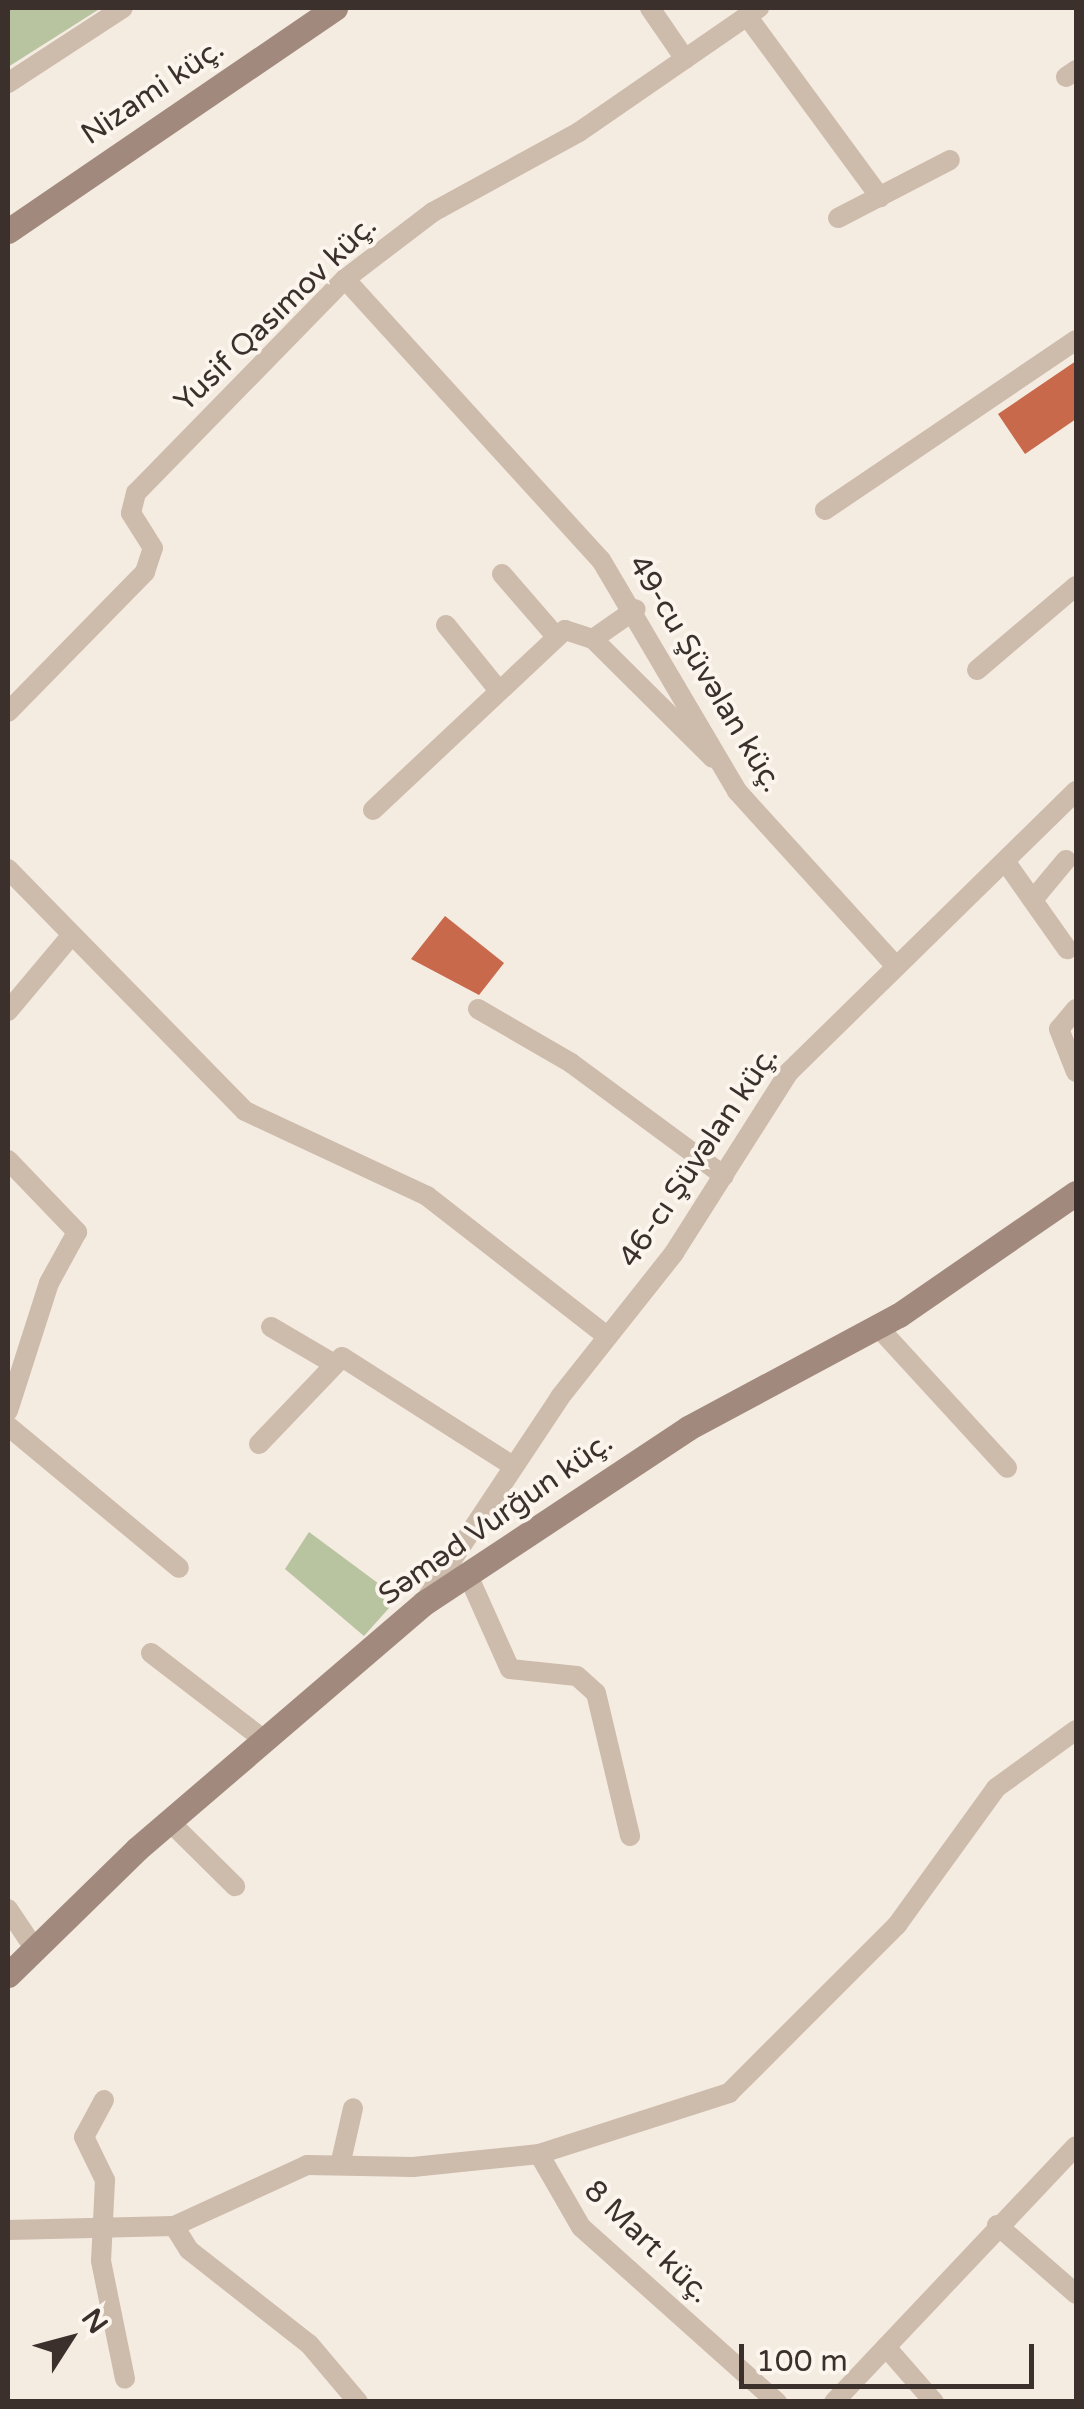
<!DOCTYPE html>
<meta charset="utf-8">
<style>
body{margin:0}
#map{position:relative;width:1084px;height:2409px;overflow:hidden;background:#f4ebe1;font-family:"Varela Round",sans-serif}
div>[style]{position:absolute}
.green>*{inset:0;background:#b8c4a0}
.building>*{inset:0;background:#c8694b}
.street>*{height:20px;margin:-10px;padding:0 10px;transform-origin:10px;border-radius:10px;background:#cdbbac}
.secondary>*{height:25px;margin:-12.5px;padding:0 12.5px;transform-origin:12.5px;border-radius:12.5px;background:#a18a7d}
span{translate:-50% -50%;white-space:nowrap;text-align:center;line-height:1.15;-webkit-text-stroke:8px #fbf5ee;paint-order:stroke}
.street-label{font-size:30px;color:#3b302b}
.frame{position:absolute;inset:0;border:10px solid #3b302b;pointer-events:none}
.north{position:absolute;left:20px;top:2289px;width:100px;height:100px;-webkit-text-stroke:8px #fbf5ee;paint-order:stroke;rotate:54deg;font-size:28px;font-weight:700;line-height:40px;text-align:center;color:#3b302b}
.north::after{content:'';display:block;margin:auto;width:35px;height:45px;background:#3b302b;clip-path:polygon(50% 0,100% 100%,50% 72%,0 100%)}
.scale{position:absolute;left:739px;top:2344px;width:295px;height:45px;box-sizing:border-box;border:5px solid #3b302b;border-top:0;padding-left:12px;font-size:30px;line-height:35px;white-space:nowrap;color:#3b302b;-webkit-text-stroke:8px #fbf5ee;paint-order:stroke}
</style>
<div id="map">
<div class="green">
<div style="clip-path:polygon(8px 8px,101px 8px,8px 67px)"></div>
<div style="clip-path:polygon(309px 1532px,398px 1598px,364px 1636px,285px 1569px)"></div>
</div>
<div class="building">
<div style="clip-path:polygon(1076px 361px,1076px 419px,1025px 454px,998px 414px)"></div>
<div style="clip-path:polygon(445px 916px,504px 963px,479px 995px,411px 959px)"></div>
</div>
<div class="street">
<div style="left:650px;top:8px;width:62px;rotate:55.5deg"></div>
<div style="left:747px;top:16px;width:225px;rotate:53.7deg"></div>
<div style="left:1066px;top:77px;width:12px;rotate:-35deg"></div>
<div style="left:8px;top:83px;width:137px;rotate:-33.1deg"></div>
<div style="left:838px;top:218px;width:126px;rotate:-27.4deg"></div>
<div style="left:345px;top:279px;width:380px;rotate:47.7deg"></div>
<div style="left:601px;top:560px;width:268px;rotate:59.5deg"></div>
<div style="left:737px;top:791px;width:235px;rotate:47.8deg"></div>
<div style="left:825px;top:510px;width:303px;rotate:-34.1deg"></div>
<div style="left:502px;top:574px;width:79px;rotate:49.1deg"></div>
<div style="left:446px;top:625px;width:80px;rotate:51.1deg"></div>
<div style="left:593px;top:639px;width:52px;rotate:-34.9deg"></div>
<div style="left:977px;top:670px;width:130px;rotate:-40.3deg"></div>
<div style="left:8px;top:712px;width:196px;rotate:-45.6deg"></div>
<div style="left:145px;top:572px;width:25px;rotate:-72deg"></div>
<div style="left:153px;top:548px;width:41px;rotate:-122.2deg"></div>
<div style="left:131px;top:513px;width:21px;rotate:-76deg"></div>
<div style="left:136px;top:493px;width:299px;rotate:-45.7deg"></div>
<div style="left:345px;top:279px;width:111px;rotate:-37.3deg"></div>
<div style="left:433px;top:212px;width:166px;rotate:-28.7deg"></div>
<div style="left:579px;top:132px;width:219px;rotate:-34.6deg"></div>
<div style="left:373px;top:810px;width:263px;rotate:-43.2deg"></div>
<div style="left:565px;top:630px;width:29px;rotate:18deg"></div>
<div style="left:593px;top:639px;width:169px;rotate:44.8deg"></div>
<div style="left:1005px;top:861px;width:108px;rotate:54.8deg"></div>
<div style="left:8px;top:869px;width:339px;rotate:45.6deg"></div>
<div style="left:245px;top:1111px;width:201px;rotate:25deg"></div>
<div style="left:427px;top:1196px;width:228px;rotate:37.9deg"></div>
<div style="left:1036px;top:896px;width:47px;rotate:-50.2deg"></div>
<div style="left:478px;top:1009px;width:108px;rotate:30.1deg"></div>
<div style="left:571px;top:1063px;width:190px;rotate:36.4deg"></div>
<div style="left:1076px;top:1009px;width:26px;rotate:130deg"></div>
<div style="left:1059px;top:1029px;width:46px;rotate:68.4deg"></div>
<div style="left:8px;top:1011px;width:97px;rotate:-50deg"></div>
<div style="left:8px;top:1160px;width:100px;rotate:46.2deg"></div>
<div style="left:77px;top:1232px;width:58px;rotate:118.8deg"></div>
<div style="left:49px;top:1283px;width:134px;rotate:107.8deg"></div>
<div style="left:271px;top:1327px;width:69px;rotate:30.3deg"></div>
<div style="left:878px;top:1327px;width:191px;rotate:47.5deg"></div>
<div style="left:8px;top:1426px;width:222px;rotate:39.7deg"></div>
<div style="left:259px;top:1444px;width:120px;rotate:-46.3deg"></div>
<div style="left:342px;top:1357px;width:203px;rotate:32.5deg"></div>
<div style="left:467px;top:1573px;width:105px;rotate:65.9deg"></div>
<div style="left:510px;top:1669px;width:67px;rotate:6deg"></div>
<div style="left:577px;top:1676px;width:25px;rotate:42deg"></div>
<div style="left:596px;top:1693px;width:147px;rotate:76.6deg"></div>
<div style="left:426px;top:1599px;width:242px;rotate:-56.4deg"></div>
<div style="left:560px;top:1397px;width:184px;rotate:-51.6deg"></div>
<div style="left:674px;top:1253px;width:214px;rotate:-57.6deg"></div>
<div style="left:789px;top:1072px;width:402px;rotate:-44.4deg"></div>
<div style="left:151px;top:1653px;width:141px;rotate:37.5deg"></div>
<div style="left:169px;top:1821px;width:93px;rotate:44.6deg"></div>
<div style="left:8px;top:1909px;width:47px;rotate:56.3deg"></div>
<div style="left:104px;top:2100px;width:42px;rotate:118.4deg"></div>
<div style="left:84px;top:2137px;width:48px;rotate:64deg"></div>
<div style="left:105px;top:2180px;width:81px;rotate:92.8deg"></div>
<div style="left:101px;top:2261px;width:120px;rotate:78.5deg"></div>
<div style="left:539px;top:2154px;width:84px;rotate:60.1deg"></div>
<div style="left:581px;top:2227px;width:263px;rotate:41.8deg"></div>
<div style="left:341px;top:2161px;width:54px;rotate:-77.2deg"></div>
<div style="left:997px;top:2225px;width:105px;rotate:41.1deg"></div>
<div style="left:174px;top:2226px;width:28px;rotate:58deg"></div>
<div style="left:189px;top:2250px;width:152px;rotate:38.1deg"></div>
<div style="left:309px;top:2344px;width:76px;rotate:49.8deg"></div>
<div style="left:8px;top:2230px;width:166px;rotate:-1.4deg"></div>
<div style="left:174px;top:2226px;width:146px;rotate:-24.6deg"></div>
<div style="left:307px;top:2165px;width:106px;rotate:1.1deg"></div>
<div style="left:413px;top:2167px;width:127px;rotate:-5.9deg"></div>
<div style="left:539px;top:2154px;width:200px;rotate:-17.8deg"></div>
<div style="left:729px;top:2093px;width:238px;rotate:-45deg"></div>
<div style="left:897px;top:1925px;width:169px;rotate:-54.1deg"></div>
<div style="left:996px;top:1788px;width:99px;rotate:-35.9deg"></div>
<div style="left:886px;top:2347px;width:73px;rotate:48.9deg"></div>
<div style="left:834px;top:2402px;width:352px;rotate:-46.6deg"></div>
</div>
<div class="secondary">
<div style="left:8px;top:231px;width:396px;rotate:-34.3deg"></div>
<div style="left:8px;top:1975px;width:180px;rotate:-44.3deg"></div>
<div style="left:137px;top:1849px;width:378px;rotate:-40.6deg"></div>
<div style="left:424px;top:1603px;width:317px;rotate:-33.5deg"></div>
<div style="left:688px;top:1428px;width:239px;rotate:-28.2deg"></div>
<div style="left:899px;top:1315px;width:215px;rotate:-34.6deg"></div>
</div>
<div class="street-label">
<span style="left:153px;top:92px;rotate:-34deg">Nizami küç.</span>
<span style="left:276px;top:314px;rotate:-44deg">Yusif Qasımov küç.</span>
<span style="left:705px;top:674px;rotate:59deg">49-cu Şüvəlan küç.</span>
<span style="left:699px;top:1157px;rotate:-56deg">46-cı Şüvəlan küç.</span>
<span style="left:496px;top:1519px;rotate:-35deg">Səməd Vurğun küç.</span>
<span style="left:647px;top:2242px;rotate:44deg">8 Mart küç.</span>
</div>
<div class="frame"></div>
<div class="north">N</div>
<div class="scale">100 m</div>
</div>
